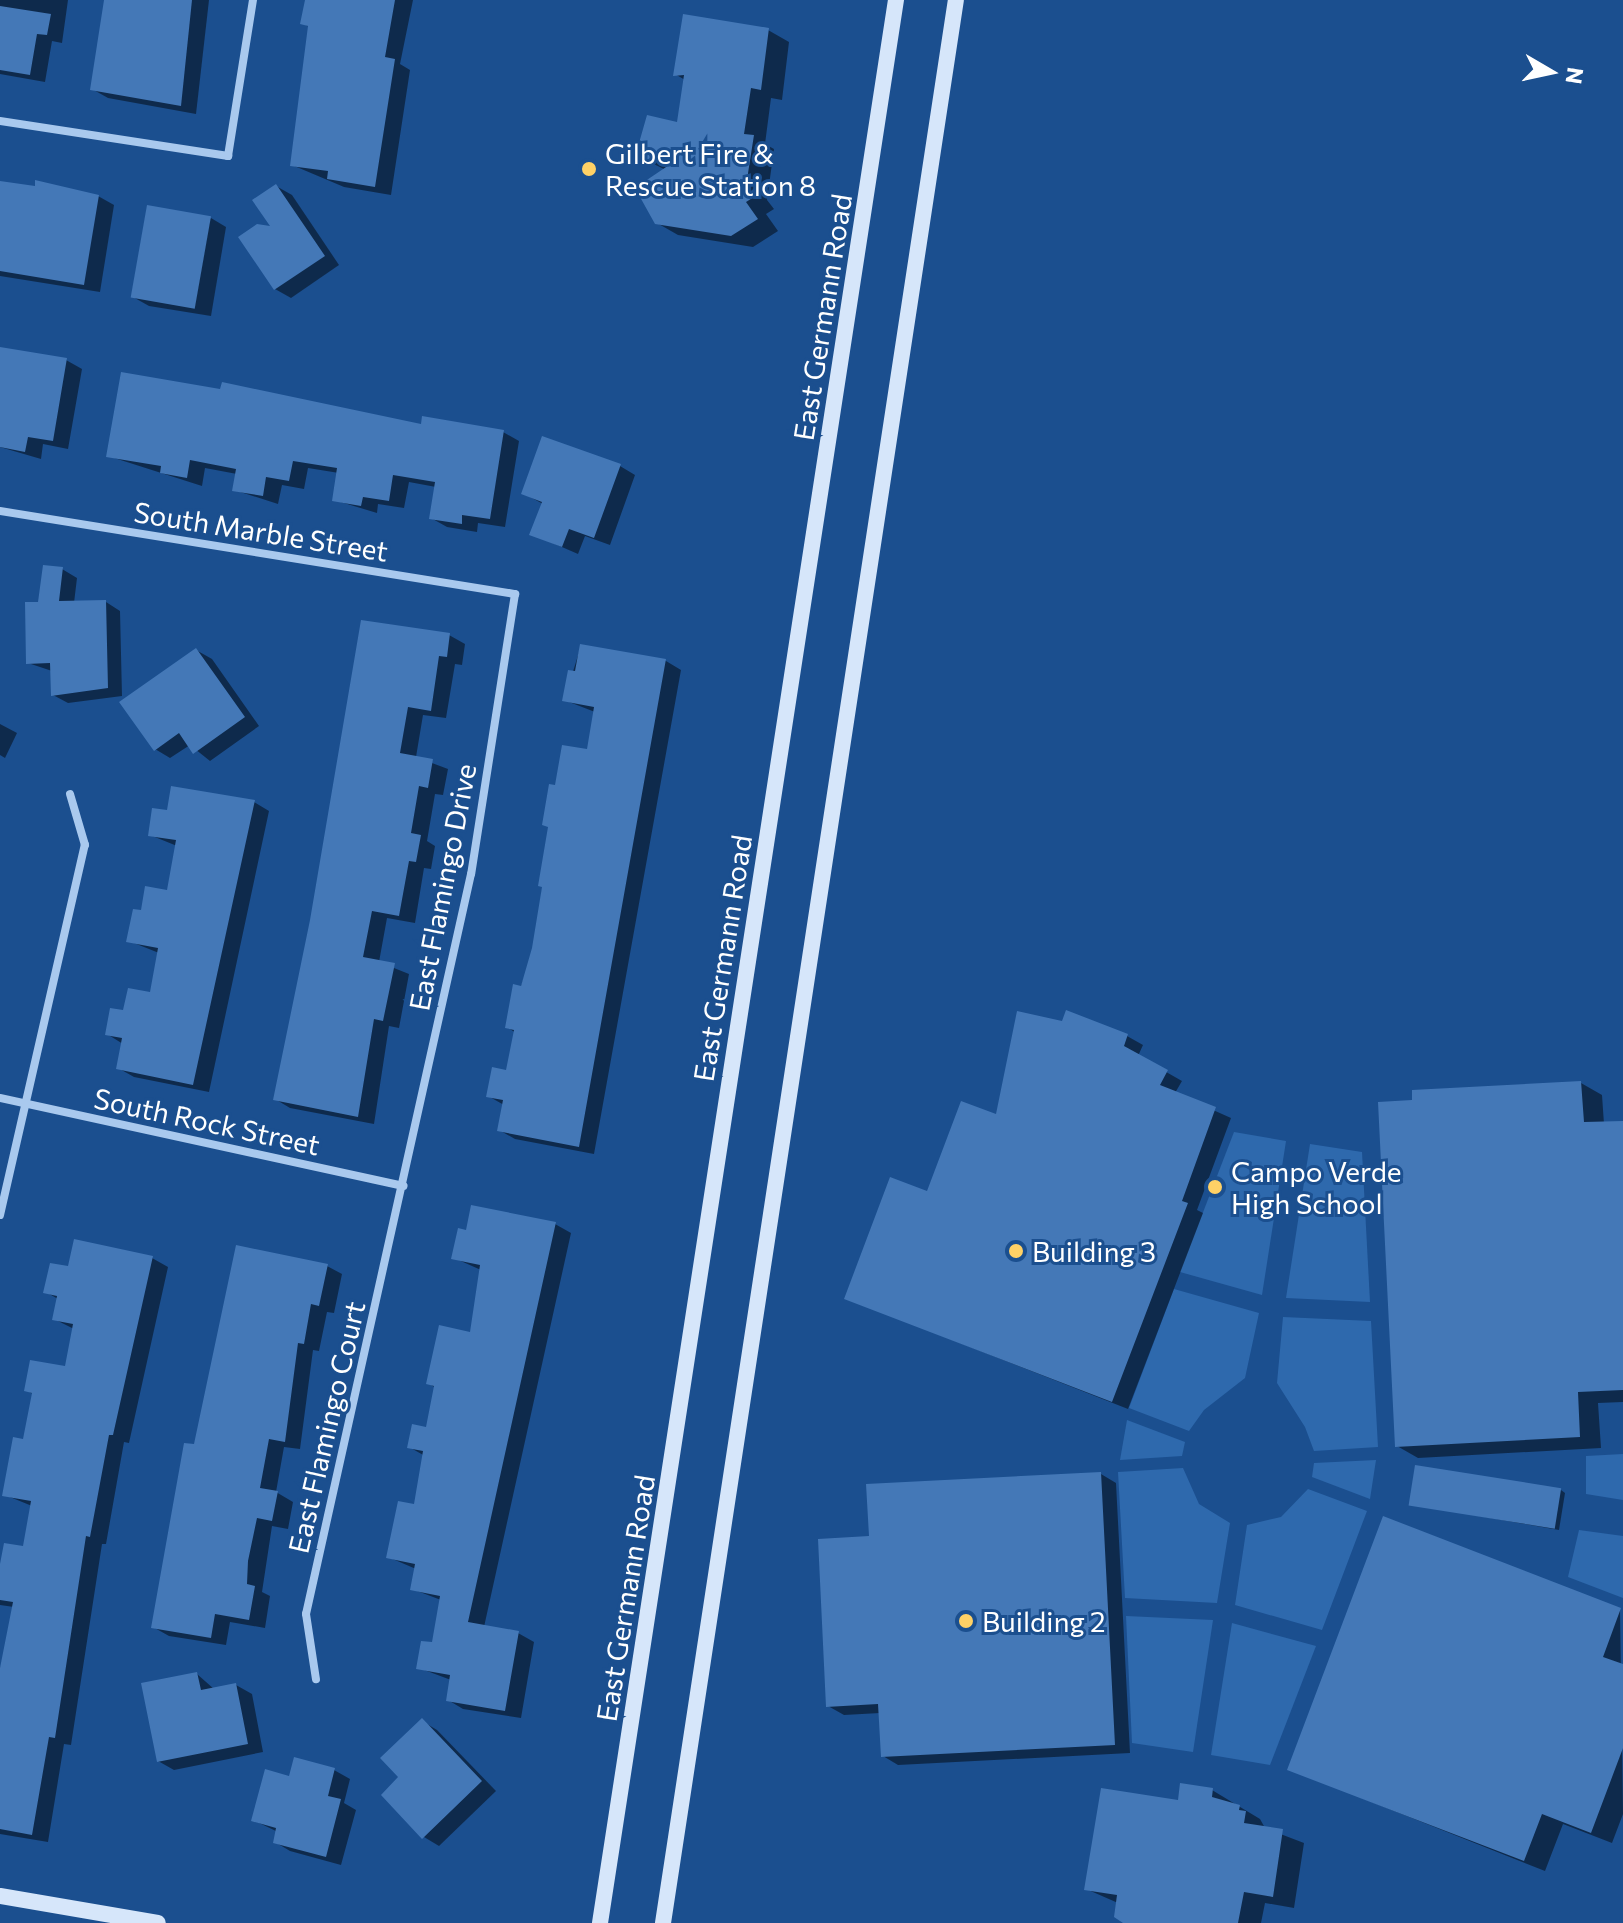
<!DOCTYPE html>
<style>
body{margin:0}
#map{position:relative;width:1623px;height:1923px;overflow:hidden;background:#1b4f8f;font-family:Commissioner,sans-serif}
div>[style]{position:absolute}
.green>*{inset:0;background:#2e69ad}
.shadow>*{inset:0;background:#0007}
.building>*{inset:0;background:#4478b7;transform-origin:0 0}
.street>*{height:8px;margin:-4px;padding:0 4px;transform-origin:4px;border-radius:4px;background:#a9c9ee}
.secondary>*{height:16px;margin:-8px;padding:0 8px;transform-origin:8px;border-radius:8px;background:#d6e6fa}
.dots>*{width:22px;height:22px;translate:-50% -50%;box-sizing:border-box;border:4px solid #1b4f8f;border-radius:50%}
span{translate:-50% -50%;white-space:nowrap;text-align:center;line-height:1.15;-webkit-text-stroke:6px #1b4f8f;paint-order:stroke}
.poi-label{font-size:28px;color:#fff}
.left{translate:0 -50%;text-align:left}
.street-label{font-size:28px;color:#fff}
.north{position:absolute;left:1511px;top:32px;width:80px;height:80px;-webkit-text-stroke:6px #1b4f8f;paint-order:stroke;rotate:99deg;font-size:22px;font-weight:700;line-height:32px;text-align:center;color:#fff}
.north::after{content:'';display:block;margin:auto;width:28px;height:36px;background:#fff;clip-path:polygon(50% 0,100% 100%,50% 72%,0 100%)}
</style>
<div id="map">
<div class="green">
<div style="clip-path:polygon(1234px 1132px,1286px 1141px,1262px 1295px,1180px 1272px)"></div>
<div style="clip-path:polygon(1310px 1144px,1362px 1152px,1370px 1302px,1286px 1298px)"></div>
<div style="clip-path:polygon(1174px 1289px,1259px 1313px,1245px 1378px,1204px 1410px,1189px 1431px,1129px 1408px)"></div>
<div style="clip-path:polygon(1283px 1317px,1371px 1321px,1378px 1447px,1314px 1451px,1305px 1427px,1277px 1383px)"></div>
<div style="clip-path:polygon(1127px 1420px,1185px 1442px,1182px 1456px,1120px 1460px)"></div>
<div style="clip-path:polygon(1623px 1454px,1623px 1500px,1586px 1494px,1586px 1456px)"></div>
<div style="clip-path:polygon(1376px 1460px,1370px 1499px,1312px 1477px,1314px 1463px)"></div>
<div style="clip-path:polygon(1183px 1468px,1199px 1504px,1230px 1523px,1217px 1603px,1125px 1598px,1118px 1472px)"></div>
<div style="clip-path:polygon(1308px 1489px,1367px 1511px,1322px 1630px,1235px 1605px,1247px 1525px,1281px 1517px)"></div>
<div style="clip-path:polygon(1579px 1530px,1623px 1536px,1623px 1598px,1568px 1577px)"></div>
<div style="clip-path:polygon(1126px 1616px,1213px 1620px,1193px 1752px,1132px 1743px)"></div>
<div style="clip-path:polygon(1232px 1623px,1316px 1646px,1270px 1765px,1211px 1755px)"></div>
</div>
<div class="shadow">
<div style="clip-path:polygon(0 0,68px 0,62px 43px,52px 41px,45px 82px,0 74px)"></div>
<div style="clip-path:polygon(107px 0,209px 0,196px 114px,108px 98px,92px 89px)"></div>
<div style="clip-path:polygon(308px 0,413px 0,400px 64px,410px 70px,391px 195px,344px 187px,292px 165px,309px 27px,303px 23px)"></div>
<div style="clip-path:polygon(768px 30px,789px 42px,782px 100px,771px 98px,765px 144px,774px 149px,767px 200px,774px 209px,766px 214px,778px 231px,753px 247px,678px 235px,657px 223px,666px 170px,637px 156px,678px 124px,685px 80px,675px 74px)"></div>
<div style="clip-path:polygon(0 183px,98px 196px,114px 205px,100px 292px,0 276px)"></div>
<div style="clip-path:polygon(276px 186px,292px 195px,339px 265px,291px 298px,275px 289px)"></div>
<div style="clip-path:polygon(211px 218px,226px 227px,211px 316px,149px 306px,133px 297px)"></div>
<div style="clip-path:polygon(0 352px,66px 360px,82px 369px,68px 449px,43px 444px,41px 459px,0 447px)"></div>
<div style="clip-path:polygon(422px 427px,503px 432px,519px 441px,505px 527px,478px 523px,477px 532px,447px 527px,431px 518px,436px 487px,409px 482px,404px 508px,378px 504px,377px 513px,334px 500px,339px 473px,308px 468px,304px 489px,282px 485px,278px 504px,234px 490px,237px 474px,205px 468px,202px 486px,108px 456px)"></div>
<div style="clip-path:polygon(620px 466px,635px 475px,610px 545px,585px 536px,578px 554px,532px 534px,543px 504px,523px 493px)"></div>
<div style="clip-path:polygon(62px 569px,77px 578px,74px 603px,106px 602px,120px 611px,122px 696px,68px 703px,53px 695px,52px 671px,28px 663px,40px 604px)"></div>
<div style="clip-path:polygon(363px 622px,449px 635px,465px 644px,462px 665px,455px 664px,446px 718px,423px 715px,416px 757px,448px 769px,443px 795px,435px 794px,427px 841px,435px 846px,431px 869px,424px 868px,415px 923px,387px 918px,379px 962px,409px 974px,399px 1028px,389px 1026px,374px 1124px,290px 1108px,275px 1099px,312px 921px)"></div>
<div style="clip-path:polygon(581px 646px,666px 661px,681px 670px,594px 1154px,515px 1139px,499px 1130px,504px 1105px,488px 1096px,508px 1073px,516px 1033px,507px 1027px,534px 949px,556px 787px,588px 752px,595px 712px,564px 700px)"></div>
<div style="clip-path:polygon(196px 650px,212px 659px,259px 726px,210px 761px,190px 745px,170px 758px,155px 749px)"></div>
<div style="clip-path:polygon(0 724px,17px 733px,5px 758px,0 755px)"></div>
<div style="clip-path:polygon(254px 802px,269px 811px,209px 1092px,134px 1077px,118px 1068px,123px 1044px,107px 1034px,151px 994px,159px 953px,129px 941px,142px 912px,168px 892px,177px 846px,150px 835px,169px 812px)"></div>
<div style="clip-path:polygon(1127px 1036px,1143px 1045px,1138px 1056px,1182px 1081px,1175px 1093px,1231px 1118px,1197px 1210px,1203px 1213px,1128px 1409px,846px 1298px,928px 1193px,997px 1117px)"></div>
<div style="clip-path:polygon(1581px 1083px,1602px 1095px,1604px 1124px,1623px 1123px,1623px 1402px,1598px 1403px,1601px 1448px,1418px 1458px,1397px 1446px)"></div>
<div style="clip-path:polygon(555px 1224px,571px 1233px,484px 1627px,518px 1633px,534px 1642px,521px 1718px,463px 1709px,448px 1700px,451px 1680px,419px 1668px,434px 1645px,441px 1600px,412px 1589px,416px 1569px,388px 1557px,416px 1507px,425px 1456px,409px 1447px,427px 1430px,436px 1388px,428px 1383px,472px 1334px,481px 1270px,454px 1258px,468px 1232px)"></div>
<div style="clip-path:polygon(152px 1258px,168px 1267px,129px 1443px,124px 1442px,106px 1544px,102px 1544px,71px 1745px,64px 1744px,48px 1842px,0 1834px,0 1670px,14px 1607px,0 1605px,0 1570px,25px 1548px,32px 1506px,5px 1495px,25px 1442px,33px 1394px,26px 1390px,67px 1368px,74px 1329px,54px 1319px,58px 1299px,46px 1292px,70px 1269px)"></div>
<div style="clip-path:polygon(327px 1266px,342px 1274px,334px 1313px,327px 1312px,319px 1351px,313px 1350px,300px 1449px,284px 1447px,276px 1492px,293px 1502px,288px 1529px,272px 1526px,262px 1592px,270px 1596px,265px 1628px,230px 1622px,226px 1645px,169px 1636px,153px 1627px,195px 1447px)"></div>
<div style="clip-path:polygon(1101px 1474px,1116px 1483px,1130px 1753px,898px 1765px,883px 1756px,880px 1713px,844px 1715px,828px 1706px,871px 1538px)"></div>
<div style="clip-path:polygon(1561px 1490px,1565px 1493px,1559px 1530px,1411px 1504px)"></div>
<div style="clip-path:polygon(1620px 1610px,1623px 1814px,1612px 1843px,1563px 1824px,1545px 1871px,1289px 1769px)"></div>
<div style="clip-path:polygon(197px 1674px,214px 1689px,236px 1685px,252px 1694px,263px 1752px,174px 1770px,158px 1761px)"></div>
<div style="clip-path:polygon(422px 1721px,437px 1730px,496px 1791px,439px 1846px,424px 1837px,401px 1777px)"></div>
<div style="clip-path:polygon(334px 1770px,350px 1779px,344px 1803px,356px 1810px,341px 1865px,290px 1851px,275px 1842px,278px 1832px,253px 1820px,290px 1778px)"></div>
<div style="clip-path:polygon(1212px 1790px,1260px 1819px,1265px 1828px,1304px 1843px,1294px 1908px,1265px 1903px,1261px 1923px,1127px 1923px,1118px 1903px,1086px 1889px,1179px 1803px)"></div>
</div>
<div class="building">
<div style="clip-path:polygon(104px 0,192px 0,181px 106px,90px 90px)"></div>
<div style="clip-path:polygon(305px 0,395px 0,385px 57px,395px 59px,375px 187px,327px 179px,328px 171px,290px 166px,308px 26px,300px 24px)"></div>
<div style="clip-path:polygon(0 6px,51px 14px,47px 35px,37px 34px,30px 75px,0 70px)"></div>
<div style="clip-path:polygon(683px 14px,769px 28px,761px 90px,751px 88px,744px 134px,754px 135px,746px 186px,754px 197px,746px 202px,758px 219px,731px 236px,655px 224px,635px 188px,672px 163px,635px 157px,647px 115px,677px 122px,684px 75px,673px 76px)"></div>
<div style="clip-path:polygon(35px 180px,99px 195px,84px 285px,0 271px,0 181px,35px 186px)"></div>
<div style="clip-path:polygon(276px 184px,325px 256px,274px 290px,238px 237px,257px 224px,270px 226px,252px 200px)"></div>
<div style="left:147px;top:205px;width:65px;height:94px;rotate:10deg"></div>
<div style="clip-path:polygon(0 347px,67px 358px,53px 441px,28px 437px,25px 452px,0 447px)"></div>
<div style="clip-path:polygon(121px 372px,220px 389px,222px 382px,421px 424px,422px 416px,504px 430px,490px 519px,462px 515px,462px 524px,429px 519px,435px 482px,393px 475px,389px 501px,363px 497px,361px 506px,332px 501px,337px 468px,293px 461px,289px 481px,266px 477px,263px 496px,232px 491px,236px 469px,190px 460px,187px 478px,160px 473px,161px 466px,106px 457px)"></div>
<div style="clip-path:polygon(542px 436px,621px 464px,594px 538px,569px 529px,562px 547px,529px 535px,542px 502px,521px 494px)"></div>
<div style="clip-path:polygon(43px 565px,63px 567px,59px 601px,106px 600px,108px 688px,51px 696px,50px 663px,26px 664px,25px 602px,38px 602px)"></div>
<div style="clip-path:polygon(361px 620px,450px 633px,447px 657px,439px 656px,431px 711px,408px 707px,400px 753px,433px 759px,428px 788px,419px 786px,411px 833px,421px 835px,416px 862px,409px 861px,399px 916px,372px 911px,363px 957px,395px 963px,383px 1021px,374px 1019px,358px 1117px,273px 1100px,310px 920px)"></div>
<div style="clip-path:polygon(580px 644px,666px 659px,579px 1147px,497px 1131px,503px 1100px,486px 1097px,492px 1067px,506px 1070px,514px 1030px,505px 1028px,513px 984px,521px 986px,532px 948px,542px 887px,538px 886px,548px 827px,542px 825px,549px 784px,555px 785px,562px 745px,587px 749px,594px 707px,562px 701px,568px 670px,575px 671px)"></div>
<div style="clip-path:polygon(196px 648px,245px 717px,193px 754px,179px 733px,154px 751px,119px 702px)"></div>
<div style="clip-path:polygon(171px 786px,255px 800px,193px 1085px,116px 1069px,122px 1038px,105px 1035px,110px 1008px,123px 1010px,128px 988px,150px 992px,158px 948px,126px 942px,133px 909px,141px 910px,145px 886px,167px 890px,176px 840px,148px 836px,152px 808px,167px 810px)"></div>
<div style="clip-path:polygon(1066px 1010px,1128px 1034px,1124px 1046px,1168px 1070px,1160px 1085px,1216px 1107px,1182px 1201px,1188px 1203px,1112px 1402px,844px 1299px,890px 1177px,927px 1191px,961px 1101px,996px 1114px,1017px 1011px,1062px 1021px)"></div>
<div style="clip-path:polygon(1581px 1081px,1584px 1122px,1623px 1121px,1623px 1390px,1578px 1392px,1580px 1437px,1395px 1447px,1378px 1102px,1412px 1100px,1412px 1090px)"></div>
<div style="clip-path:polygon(471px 1205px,556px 1222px,468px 1622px,519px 1631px,505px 1711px,446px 1701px,450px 1675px,416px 1669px,421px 1641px,432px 1642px,440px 1596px,410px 1590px,415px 1564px,386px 1558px,398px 1501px,414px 1504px,423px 1451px,407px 1448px,412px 1424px,426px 1427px,434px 1386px,426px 1384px,439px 1325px,470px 1332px,480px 1265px,451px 1259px,458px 1228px,466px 1230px)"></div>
<div style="clip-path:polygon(74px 1239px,153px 1256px,113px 1435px,109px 1435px,90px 1537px,86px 1536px,55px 1738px,49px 1737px,32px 1835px,0 1829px,0 1668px,13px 1602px,0 1600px,0 1564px,4px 1543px,23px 1546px,31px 1501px,2px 1496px,13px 1437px,23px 1439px,32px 1393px,24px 1391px,30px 1360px,65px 1366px,73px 1324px,52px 1320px,57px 1296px,43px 1293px,50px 1263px,68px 1266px)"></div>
<div style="clip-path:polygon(236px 1245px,328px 1264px,319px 1306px,311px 1304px,304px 1344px,298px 1343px,285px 1442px,269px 1439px,260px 1488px,278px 1491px,272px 1521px,257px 1518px,248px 1561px,247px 1584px,255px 1586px,249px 1620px,215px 1614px,211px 1638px,151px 1628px,184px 1443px,194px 1444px)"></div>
<div style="left:1415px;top:1465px;width:148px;height:41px;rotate:9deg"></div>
<div style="clip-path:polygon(1101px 1472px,1115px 1745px,881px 1757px,878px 1704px,826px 1707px,818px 1539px,869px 1536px,866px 1484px)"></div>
<div style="clip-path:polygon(1383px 1516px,1621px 1608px,1603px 1657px,1623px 1664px,1623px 1748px,1591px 1833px,1542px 1814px,1524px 1861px,1287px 1770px)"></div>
<div style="clip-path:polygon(197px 1672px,201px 1690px,236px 1683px,248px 1744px,157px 1762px,141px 1683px)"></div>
<div style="clip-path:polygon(422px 1718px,482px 1781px,422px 1839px,381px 1795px,398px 1777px,380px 1758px)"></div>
<div style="clip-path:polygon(294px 1757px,335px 1768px,328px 1796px,341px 1799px,326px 1857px,273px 1843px,276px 1828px,251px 1821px,265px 1769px,289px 1776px)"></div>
<div style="clip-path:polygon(1180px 1783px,1213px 1788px,1212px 1797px,1240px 1805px,1239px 1810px,1246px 1811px,1244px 1823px,1283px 1829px,1273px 1897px,1244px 1892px,1238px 1923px,1123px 1923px,1114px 1917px,1117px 1895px,1084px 1890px,1101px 1788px,1178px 1800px)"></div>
</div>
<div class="street">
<div style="left:0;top:121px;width:231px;rotate:8.7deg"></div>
<div style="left:228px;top:156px;width:158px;rotate:-80.9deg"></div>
<div style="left:0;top:511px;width:522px;rotate:9.16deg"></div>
<div style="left:515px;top:594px;width:283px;rotate:98.9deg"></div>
<div style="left:471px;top:874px;width:758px;rotate:102.57deg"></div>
<div style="left:306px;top:1614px;width:66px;rotate:81.3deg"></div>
<div style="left:0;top:1098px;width:413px;rotate:12.3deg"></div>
<div style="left:0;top:1215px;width:380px;rotate:-77.1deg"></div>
<div style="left:85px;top:845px;width:53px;rotate:-106.4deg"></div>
</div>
<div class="secondary">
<div style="left:0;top:1896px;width:160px;rotate:9.7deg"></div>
<div style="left:600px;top:1923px;width:1946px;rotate:-81.25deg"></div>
<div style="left:663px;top:1923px;width:1945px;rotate:-81.34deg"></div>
</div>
<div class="dots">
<div style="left:589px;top:169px;background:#ffd166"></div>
<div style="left:1215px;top:1187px;background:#ffd166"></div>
<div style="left:1016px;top:1251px;background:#ffd166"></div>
<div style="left:966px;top:1621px;background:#ffd166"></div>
</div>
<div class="poi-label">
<span class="left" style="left:605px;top:169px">Gilbert Fire &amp;<br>Rescue Station 8</span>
<span class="left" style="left:1231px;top:1187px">Campo Verde<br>High School</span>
<span class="left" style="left:1032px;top:1251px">Building 3</span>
<span class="left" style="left:982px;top:1621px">Building 2</span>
</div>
<div class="street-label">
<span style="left:822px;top:317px;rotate:-81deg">East Germann Road</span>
<span style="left:261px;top:531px;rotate:9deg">South Marble Street</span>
<span style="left:442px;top:887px;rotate:-79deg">East Flamingo Drive</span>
<span style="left:722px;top:958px;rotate:-81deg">East Germann Road</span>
<span style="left:207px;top:1121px;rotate:12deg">South Rock Street</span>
<span style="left:326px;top:1427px;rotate:-77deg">East Flamingo Court</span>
<span style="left:625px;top:1598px;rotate:-81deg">East Germann Road</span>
</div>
<div class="north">N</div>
</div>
